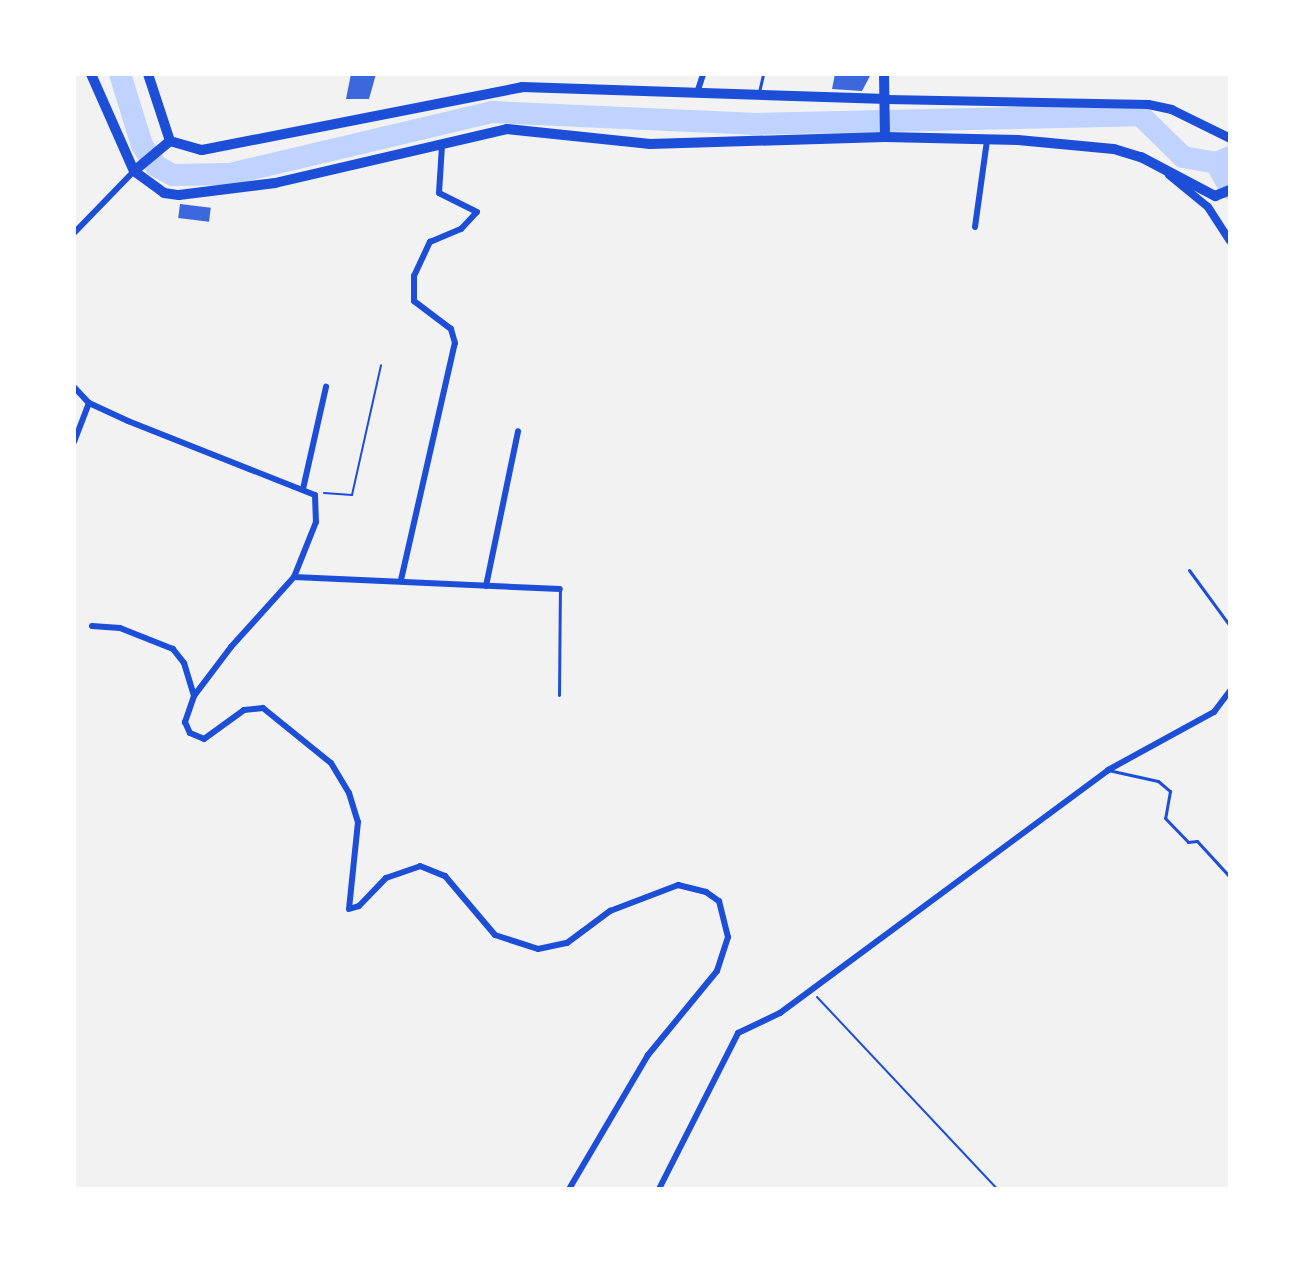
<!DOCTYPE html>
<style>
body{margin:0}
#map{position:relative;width:1304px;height:1263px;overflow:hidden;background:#f2f2f2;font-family:"Crimson Pro",serif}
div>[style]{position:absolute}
.river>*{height:22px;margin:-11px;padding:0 11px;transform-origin:11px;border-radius:11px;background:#bfd3fe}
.building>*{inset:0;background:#3d67dc;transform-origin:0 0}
.path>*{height:2px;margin:-1px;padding:0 1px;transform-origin:1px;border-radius:1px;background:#1d4ed8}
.service>*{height:3px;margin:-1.5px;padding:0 1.5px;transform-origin:1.5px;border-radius:1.5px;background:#1d4ed8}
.minor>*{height:6px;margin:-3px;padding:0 3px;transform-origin:3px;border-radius:3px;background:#1d4ed8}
.tertiary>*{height:8px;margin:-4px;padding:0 4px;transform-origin:4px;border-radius:4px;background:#1d4ed8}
.secondary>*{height:9px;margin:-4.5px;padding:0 4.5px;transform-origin:4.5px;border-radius:4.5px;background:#1d4ed8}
.primary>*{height:10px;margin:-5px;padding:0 5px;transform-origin:5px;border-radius:5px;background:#1d4ed8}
span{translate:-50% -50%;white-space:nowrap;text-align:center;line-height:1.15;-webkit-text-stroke:8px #fff;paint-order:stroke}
.frame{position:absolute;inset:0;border:76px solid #fff;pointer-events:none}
</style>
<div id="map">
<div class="river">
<div style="left:120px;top:74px;width:74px;rotate:72.8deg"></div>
<div style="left:142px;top:145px;width:25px;rotate:56deg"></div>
<div style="left:156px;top:166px;width:19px;rotate:28deg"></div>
<div style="left:173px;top:175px;width:57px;rotate:-1deg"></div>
<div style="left:230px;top:174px;width:269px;rotate:-13.3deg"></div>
<div style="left:492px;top:112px;width:260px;rotate:2.6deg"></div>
<div style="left:752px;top:124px;width:388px;rotate:-1.3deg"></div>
<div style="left:1140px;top:115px;width:60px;rotate:44.3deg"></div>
<div style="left:1183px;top:157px;width:34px;rotate:10deg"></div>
<div style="left:1216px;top:163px;width:15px;rotate:-23deg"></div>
<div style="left:1216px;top:163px;width:29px;rotate:61deg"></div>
</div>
<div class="building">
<div style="clip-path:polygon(351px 74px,376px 74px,369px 99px,346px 99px)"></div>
<div style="clip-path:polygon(835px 74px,871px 74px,862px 91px,832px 89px)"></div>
<div style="left:180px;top:204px;width:31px;height:14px;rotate:7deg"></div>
</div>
<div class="path">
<div style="left:324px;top:493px;width:28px;rotate:4deg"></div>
<div style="left:352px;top:495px;width:133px;rotate:-77.4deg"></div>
<div style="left:817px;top:997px;width:263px;rotate:46.8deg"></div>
</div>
<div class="service">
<div style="left:759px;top:92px;width:18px;rotate:-77deg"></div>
<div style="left:1189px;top:570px;width:69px;rotate:53.8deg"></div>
<div style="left:559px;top:695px;width:106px;rotate:-89.5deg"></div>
<div style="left:1108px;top:770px;width:51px;rotate:12.4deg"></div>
<div style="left:1158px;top:781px;width:16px;rotate:40deg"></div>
<div style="left:1170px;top:791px;width:27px;rotate:100deg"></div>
<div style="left:1165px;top:818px;width:33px;rotate:46deg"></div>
<div style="left:1188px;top:842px;width:9px;rotate:-6deg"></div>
<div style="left:1197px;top:841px;width:49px;rotate:47.5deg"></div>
</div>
<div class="minor">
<div style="left:697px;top:93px;width:20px;rotate:-72deg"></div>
<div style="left:975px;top:227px;width:87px;rotate:-82.1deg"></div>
<div style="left:74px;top:233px;width:86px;rotate:-45.9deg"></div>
<div style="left:74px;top:387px;width:22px;rotate:47deg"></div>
<div style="left:89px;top:403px;width:43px;rotate:24.8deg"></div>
<div style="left:128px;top:421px;width:201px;rotate:21.6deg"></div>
<div style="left:315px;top:495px;width:27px;rotate:88deg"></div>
<div style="left:316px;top:522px;width:59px;rotate:111.8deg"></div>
<div style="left:294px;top:577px;width:94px;rotate:132deg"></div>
<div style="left:231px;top:647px;width:61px;rotate:127.1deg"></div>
<div style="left:194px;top:696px;width:28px;rotate:109deg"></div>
<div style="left:185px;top:722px;width:12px;rotate:66deg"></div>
<div style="left:190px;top:733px;width:15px;rotate:23deg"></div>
<div style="left:204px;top:739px;width:49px;rotate:-35.9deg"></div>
<div style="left:244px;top:710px;width:19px;rotate:-6deg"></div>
<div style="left:263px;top:708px;width:87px;rotate:39deg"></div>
<div style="left:331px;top:763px;width:35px;rotate:59deg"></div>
<div style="left:349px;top:793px;width:30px;rotate:73deg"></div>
<div style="left:358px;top:822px;width:87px;rotate:95.9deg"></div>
<div style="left:349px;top:909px;width:10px;rotate:-17deg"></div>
<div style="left:359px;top:906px;width:39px;rotate:-46deg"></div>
<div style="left:386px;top:878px;width:36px;rotate:-19deg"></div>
<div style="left:420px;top:866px;width:27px;rotate:22deg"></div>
<div style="left:445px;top:876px;width:77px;rotate:49.7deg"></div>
<div style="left:495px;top:935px;width:45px;rotate:18deg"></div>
<div style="left:538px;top:949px;width:30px;rotate:-12deg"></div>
<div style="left:567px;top:943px;width:54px;rotate:-36.7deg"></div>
<div style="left:610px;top:911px;width:73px;rotate:-20.9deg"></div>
<div style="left:678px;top:885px;width:29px;rotate:14deg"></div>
<div style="left:706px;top:892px;width:16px;rotate:35deg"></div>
<div style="left:719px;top:901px;width:37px;rotate:76deg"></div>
<div style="left:728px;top:937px;width:36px;rotate:108deg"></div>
<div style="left:717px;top:971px;width:109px;rotate:129.4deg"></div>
<div style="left:648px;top:1055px;width:156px;rotate:120.5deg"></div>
<div style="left:74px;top:442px;width:42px;rotate:-69deg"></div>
<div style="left:303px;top:489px;width:105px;rotate:-77.3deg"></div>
<div style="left:294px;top:577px;width:266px;rotate:2.6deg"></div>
<div style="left:401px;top:580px;width:243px;rotate:-77.2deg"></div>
<div style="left:455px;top:343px;width:15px;rotate:-106deg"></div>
<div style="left:451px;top:329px;width:46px;rotate:-142.9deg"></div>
<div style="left:414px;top:301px;width:25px;rotate:-90deg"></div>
<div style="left:414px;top:276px;width:38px;rotate:-65deg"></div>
<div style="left:430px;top:242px;width:34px;rotate:-23deg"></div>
<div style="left:461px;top:229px;width:23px;rotate:-47deg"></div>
<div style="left:477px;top:212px;width:42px;rotate:-153.4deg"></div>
<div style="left:439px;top:193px;width:48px;rotate:-86.4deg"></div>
<div style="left:486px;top:586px;width:158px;rotate:-78.3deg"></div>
<div style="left:92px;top:626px;width:28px;rotate:4deg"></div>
<div style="left:120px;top:628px;width:57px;rotate:21.6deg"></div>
<div style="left:173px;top:649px;width:18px;rotate:52deg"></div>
<div style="left:184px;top:663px;width:34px;rotate:73deg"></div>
<div style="left:659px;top:1189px;width:175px;rotate:-63.1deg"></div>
<div style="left:738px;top:1033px;width:47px;rotate:-25.5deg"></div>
<div style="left:780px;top:1013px;width:408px;rotate:-36.5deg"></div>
<div style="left:1108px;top:770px;width:121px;rotate:-28.7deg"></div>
<div style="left:1214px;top:712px;width:26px;rotate:-53deg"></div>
</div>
<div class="tertiary">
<div style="left:1169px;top:175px;width:50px;rotate:39.4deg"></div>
<div style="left:1208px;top:207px;width:40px;rotate:57.1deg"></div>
</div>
<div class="secondary">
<div style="left:887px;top:99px;width:261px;rotate:1.1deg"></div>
<div style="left:1148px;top:104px;width:24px;rotate:12deg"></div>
<div style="left:1171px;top:109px;width:66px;rotate:26.2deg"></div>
</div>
<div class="primary">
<div style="left:91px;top:74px;width:106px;rotate:66.1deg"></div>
<div style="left:134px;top:171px;width:37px;rotate:36deg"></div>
<div style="left:164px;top:193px;width:15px;rotate:8deg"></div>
<div style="left:179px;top:195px;width:97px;rotate:-7.1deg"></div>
<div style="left:275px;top:183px;width:238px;rotate:-13.1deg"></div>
<div style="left:507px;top:129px;width:144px;rotate:6deg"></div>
<div style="left:650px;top:144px;width:235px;rotate:-1.7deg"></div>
<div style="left:885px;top:137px;width:133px;rotate:1.3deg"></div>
<div style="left:1018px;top:140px;width:96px;rotate:5.4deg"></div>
<div style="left:1114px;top:149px;width:28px;rotate:17deg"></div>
<div style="left:1141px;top:157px;width:84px;rotate:27.8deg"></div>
<div style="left:1215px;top:196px;width:16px;rotate:-22deg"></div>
<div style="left:148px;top:74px;width:71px;rotate:71.8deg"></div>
<div style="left:170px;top:141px;width:33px;rotate:16deg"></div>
<div style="left:202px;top:150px;width:326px;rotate:-11.1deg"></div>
<div style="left:522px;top:87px;width:365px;rotate:1.9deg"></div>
<div style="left:884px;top:74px;width:63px;rotate:89.1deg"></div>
<div style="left:134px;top:171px;width:47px;rotate:-39.8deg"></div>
</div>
<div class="frame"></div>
</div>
